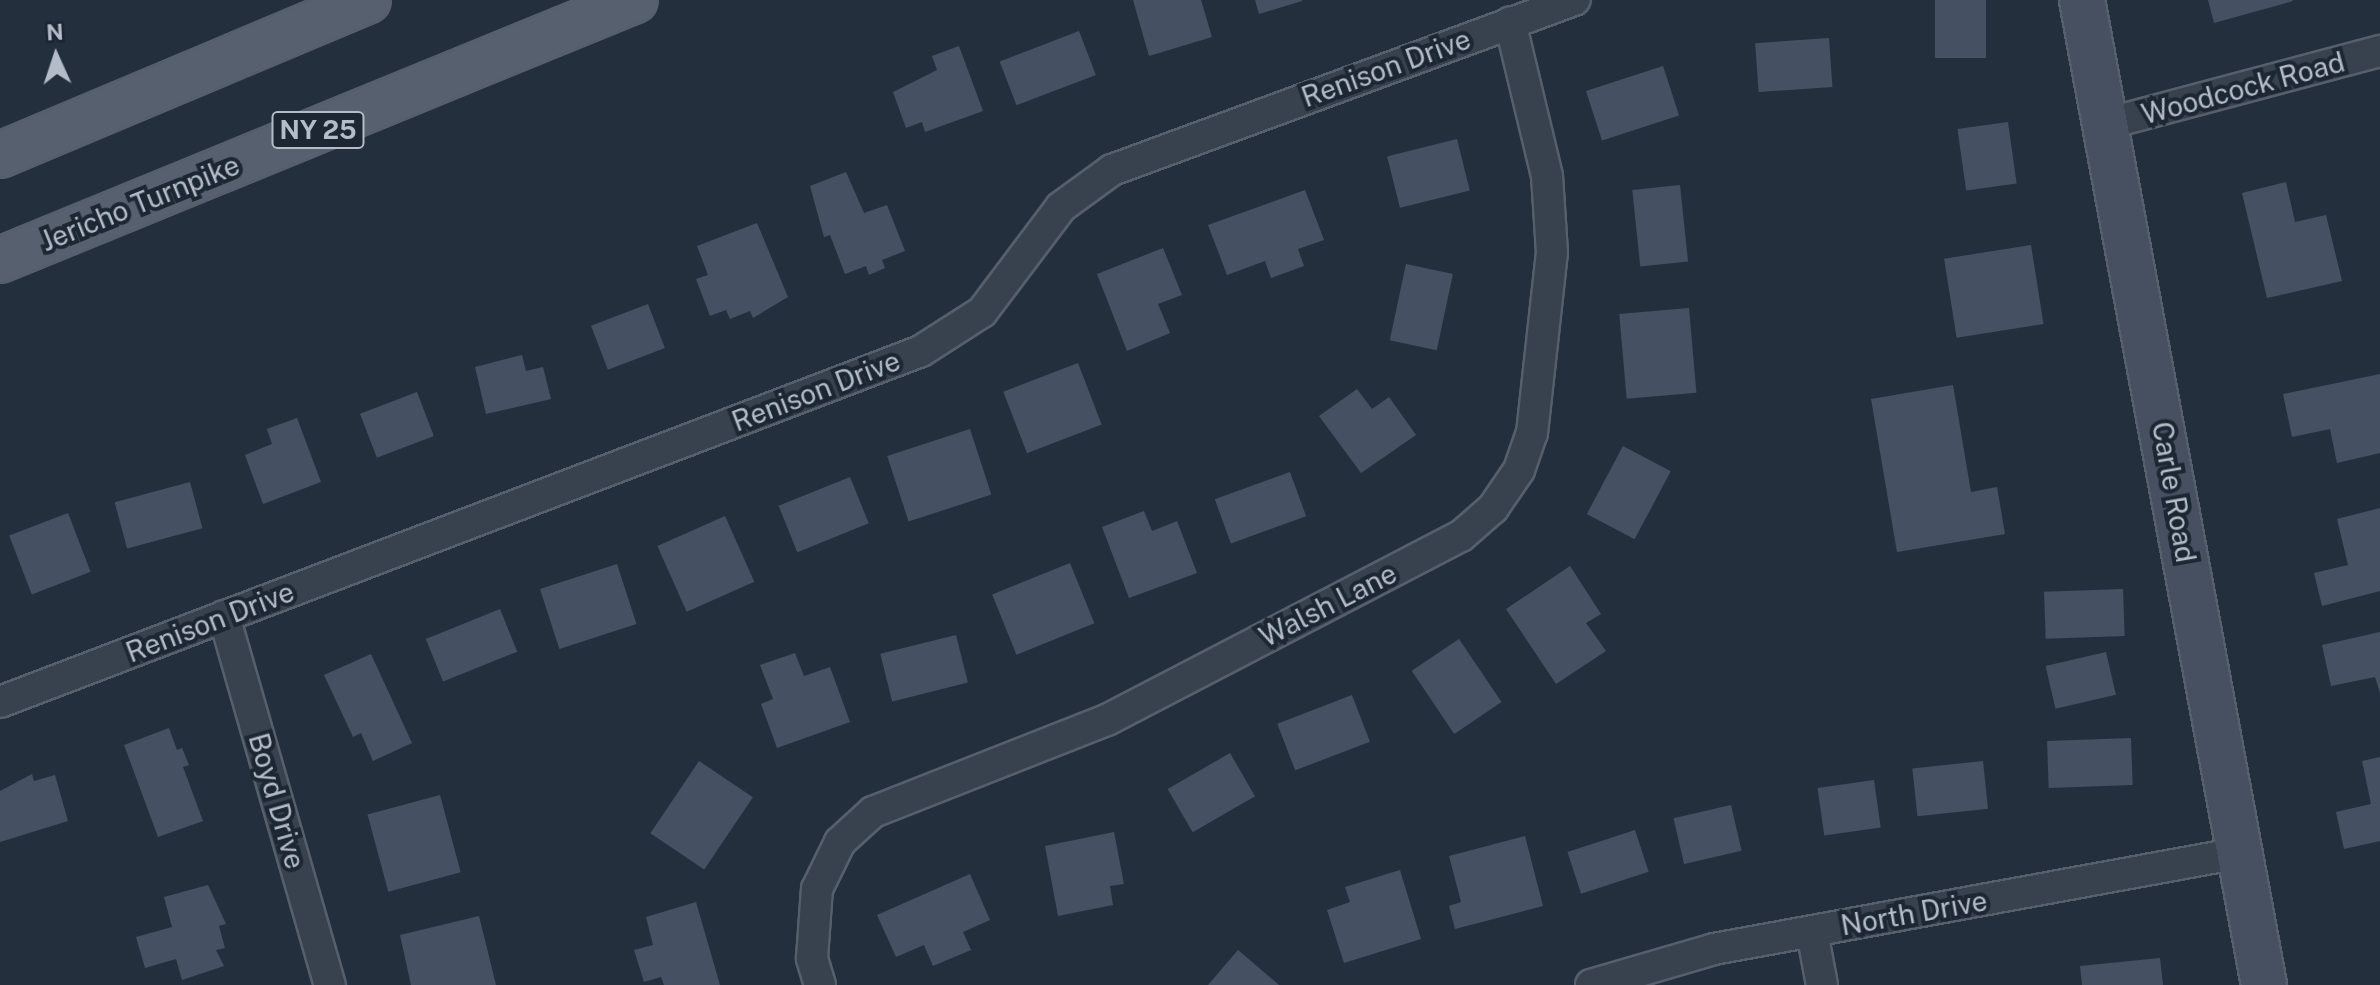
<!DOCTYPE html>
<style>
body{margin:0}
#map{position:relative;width:2380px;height:985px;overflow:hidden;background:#242f3e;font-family:"Public Sans",sans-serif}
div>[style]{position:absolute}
.building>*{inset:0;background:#455162;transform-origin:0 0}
.roads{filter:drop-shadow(2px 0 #565f6c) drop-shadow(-2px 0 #565f6c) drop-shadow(0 2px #565f6c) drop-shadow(0 -2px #565f6c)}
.street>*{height:30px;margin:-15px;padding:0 15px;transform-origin:15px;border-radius:15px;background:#38414e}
.secondary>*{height:44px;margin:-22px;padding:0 22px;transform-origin:22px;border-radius:22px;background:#465061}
.primary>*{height:44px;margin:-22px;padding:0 22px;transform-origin:22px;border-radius:22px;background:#56606e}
span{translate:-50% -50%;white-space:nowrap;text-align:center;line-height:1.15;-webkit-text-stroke:8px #1d2633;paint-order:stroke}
.shield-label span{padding:2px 6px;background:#1d2633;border:2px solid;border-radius:6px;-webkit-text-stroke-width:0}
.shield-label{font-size:26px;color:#b4bcc9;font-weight:700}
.street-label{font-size:28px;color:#b4bcc9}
.north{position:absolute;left:16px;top:16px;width:80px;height:80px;-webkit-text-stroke:6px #1d2633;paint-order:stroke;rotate:357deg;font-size:22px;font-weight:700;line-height:32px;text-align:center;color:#b4bcc9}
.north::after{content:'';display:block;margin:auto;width:28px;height:36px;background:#b4bcc9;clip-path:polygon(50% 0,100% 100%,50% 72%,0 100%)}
</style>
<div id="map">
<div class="building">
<div style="clip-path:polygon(1133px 0,1201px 0,1212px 37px,1149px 56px)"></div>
<div style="clip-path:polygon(1255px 0,1302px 0,1302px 1px,1259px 14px)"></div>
<div style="left:1935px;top:0;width:51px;height:58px"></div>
<div style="clip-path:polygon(2208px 0,2292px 0,2293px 1px,2214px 23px)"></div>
<div style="left:1079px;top:31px;width:47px;height:85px;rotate:69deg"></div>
<div style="left:1829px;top:38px;width:49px;height:74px;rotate:86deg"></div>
<div style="clip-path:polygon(959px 46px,983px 111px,925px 132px,922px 122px,906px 128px,893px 92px,937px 70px,932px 56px)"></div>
<div style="left:1663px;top:66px;width:52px;height:81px;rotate:72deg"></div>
<div style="left:2008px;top:122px;width:62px;height:51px;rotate:82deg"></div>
<div style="left:1457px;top:139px;width:53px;height:72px;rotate:76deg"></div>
<div style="clip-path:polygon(846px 172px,864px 213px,887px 205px,905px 251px,882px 260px,885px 268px,869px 275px,866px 266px,845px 274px,830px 235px,824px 237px,810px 186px)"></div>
<div style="clip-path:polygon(2286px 182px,2295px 222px,2326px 215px,2342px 281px,2267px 298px,2242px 193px)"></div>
<div style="left:1680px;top:185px;width:77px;height:48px;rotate:84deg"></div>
<div style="clip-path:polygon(1305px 190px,1324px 240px,1298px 249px,1304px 266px,1271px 278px,1265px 261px,1227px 275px,1208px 225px)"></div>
<div style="clip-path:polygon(757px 223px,788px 297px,753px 318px,750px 311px,730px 319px,726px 310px,710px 316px,696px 279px,708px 275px,697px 246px)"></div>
<div style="left:2031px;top:245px;width:80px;height:88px;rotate:81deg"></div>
<div style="clip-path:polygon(1163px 248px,1182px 295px,1158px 304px,1170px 333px,1127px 351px,1097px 274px)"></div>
<div style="left:1406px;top:264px;width:48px;height:78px;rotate:12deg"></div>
<div style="left:648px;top:304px;width:47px;height:61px;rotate:69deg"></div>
<div style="left:1689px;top:308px;width:85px;height:70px;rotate:85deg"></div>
<div style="clip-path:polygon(522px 355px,526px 371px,543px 367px,551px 399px,486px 414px,475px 367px)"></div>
<div style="left:1078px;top:363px;width:66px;height:80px;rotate:69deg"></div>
<div style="clip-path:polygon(2380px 374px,2380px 453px,2337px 463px,2330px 429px,2292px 437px,2283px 394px)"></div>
<div style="clip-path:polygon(1953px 385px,1971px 492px,1997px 487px,2005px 534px,1897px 552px,1871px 399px)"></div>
<div style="clip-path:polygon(1357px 389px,1372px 409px,1389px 397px,1416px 435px,1361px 473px,1319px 416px)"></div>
<div style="left:417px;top:392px;width:47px;height:61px;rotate:69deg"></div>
<div style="clip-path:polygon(297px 418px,321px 482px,263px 504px,245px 455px,272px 444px,267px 429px)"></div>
<div style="left:970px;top:429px;width:69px;height:87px;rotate:72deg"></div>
<div style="left:1623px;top:446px;width:54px;height:77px;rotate:28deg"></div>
<div style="left:1290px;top:472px;width:47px;height:80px;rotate:70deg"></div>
<div style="left:850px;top:477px;width:50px;height:77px;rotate:68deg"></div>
<div style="left:190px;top:482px;width:48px;height:78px;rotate:75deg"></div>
<div style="clip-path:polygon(2380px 508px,2380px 591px,2322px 606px,2314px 573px,2348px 565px,2337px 519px)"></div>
<div style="clip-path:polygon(1144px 511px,1152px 531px,1177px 521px,1197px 573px,1129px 598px,1102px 527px)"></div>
<div style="left:68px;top:513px;width:63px;height:63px;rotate:69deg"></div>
<div style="left:725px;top:516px;width:72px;height:74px;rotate:66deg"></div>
<div style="left:1070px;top:563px;width:65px;height:84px;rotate:68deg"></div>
<div style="left:617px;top:564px;width:63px;height:81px;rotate:72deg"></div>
<div style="clip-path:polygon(1570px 566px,1601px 614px,1586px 623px,1606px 651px,1556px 684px,1506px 609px)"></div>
<div style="left:2123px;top:589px;width:47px;height:79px;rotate:88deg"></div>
<div style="left:500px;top:609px;width:46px;height:80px;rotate:68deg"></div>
<div style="clip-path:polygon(2380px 632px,2380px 693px,2375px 677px,2331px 686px,2322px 645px)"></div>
<div style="left:956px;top:635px;width:49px;height:78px;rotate:76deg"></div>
<div style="left:1459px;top:639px;width:76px;height:57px;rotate:56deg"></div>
<div style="left:2106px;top:652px;width:44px;height:62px;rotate:77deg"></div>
<div style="clip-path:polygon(795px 653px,804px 676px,830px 667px,850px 722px,777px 748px,761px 704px,773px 699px,760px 665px)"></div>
<div style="clip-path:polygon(371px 654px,412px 743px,373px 761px,361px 733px,353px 737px,324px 675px)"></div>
<div style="left:1352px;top:695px;width:50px;height:80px;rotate:69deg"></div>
<div style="clip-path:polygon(169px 728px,177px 750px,182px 748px,189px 765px,183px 767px,203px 821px,158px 837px,124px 745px)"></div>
<div style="left:2131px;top:738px;width:47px;height:84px;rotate:88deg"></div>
<div style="left:1230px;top:753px;width:50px;height:72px;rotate:60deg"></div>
<div style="clip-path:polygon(2380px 757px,2380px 841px,2344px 849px,2336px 812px,2371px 804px,2362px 761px)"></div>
<div style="left:699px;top:761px;width:65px;height:87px;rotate:34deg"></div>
<div style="left:1983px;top:761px;width:48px;height:71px;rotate:84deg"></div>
<div style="clip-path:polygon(32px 774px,34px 781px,55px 775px,68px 821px,0 842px,0 791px)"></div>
<div style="left:1874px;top:780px;width:48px;height:57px;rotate:82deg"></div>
<div style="left:440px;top:795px;width:80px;height:75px;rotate:75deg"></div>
<div style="left:1731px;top:805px;width:47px;height:59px;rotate:77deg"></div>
<div style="left:1635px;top:830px;width:44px;height:71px;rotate:72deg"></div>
<div style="clip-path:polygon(1114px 832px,1124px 884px,1110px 886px,1113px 905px,1058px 916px,1045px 846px)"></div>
<div style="clip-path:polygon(1525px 836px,1543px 906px,1455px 929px,1449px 906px,1461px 902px,1449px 856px)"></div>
<div style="clip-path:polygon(1400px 870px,1421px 939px,1344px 963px,1327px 910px,1350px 902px,1345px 887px)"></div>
<div style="clip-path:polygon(970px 874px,990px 920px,963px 932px,971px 950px,933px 966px,924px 945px,896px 957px,877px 915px)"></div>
<div style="clip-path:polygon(208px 885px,226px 924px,219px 926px,225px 948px,216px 950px,224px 966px,182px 980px,176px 959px,145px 968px,136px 937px,172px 927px,164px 897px)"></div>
<div style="clip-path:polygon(696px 902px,720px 985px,664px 985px,661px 977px,644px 982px,634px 950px,653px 945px,646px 917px)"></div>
<div style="clip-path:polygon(479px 916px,496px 985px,411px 985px,400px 935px)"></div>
<div style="clip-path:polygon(1238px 950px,1279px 985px,1208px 985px)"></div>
<div style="clip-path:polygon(2160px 958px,2163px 985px,2082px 985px,2080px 966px)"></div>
</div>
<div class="roads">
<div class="street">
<div style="left:2106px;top:124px;width:284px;rotate:-14.9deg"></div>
<div style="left:224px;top:616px;width:384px;rotate:74deg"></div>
<div style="left:0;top:702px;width:986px;rotate:-20.86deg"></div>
<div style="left:921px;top:351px;width:72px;rotate:-32.6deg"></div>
<div style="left:982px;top:312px;width:131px;rotate:-53deg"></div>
<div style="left:1061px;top:207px;width:63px;rotate:-36deg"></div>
<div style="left:1112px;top:170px;width:493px;rotate:-20.2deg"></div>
<div style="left:1812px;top:932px;width:54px;rotate:79.3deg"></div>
<div style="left:820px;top:985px;width:28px;rotate:-107deg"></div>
<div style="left:812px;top:958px;width:69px;rotate:-85.9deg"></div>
<div style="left:817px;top:889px;width:52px;rotate:-63.9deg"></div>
<div style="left:840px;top:842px;width:45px;rotate:-42.3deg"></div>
<div style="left:873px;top:812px;width:251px;rotate:-21.5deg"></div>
<div style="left:1107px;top:720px;width:399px;rotate:-27.5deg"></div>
<div style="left:1461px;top:536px;width:43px;rotate:-41.2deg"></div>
<div style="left:1493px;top:508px;width:46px;rotate:-55.6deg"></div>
<div style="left:1519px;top:470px;width:39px;rotate:-71deg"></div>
<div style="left:1532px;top:433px;width:181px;rotate:-83.7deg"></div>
<div style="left:1552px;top:253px;width:77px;rotate:-93.7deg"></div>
<div style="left:1547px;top:176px;width:158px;rotate:-103.5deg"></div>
<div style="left:1591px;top:985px;width:128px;rotate:-16.3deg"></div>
<div style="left:1714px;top:949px;width:534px;rotate:-10.36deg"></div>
</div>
<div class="secondary">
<div style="left:2082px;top:0;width:1002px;rotate:79.53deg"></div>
</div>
<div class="primary">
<div style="left:0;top:155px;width:399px;rotate:-22.8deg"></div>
<div style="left:0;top:260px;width:686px;rotate:-22.27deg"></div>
</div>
</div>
<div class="shield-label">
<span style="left:318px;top:130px">NY 25</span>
</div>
<div class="street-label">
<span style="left:1386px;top:68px;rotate:-20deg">Renison Drive</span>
<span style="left:2243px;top:88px;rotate:-15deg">Woodcock Road</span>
<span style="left:140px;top:203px;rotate:-22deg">Jericho Turnpike</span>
<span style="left:816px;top:391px;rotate:-21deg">Renison Drive</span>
<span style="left:2174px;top:492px;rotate:80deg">Carle Road</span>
<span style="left:1328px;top:605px;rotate:-27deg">Walsh Lane</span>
<span style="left:210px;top:622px;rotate:-21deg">Renison Drive</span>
<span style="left:277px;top:801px;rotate:74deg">Boyd Drive</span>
<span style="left:1914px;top:913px;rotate:-10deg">North Drive</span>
</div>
<div class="north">N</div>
</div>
